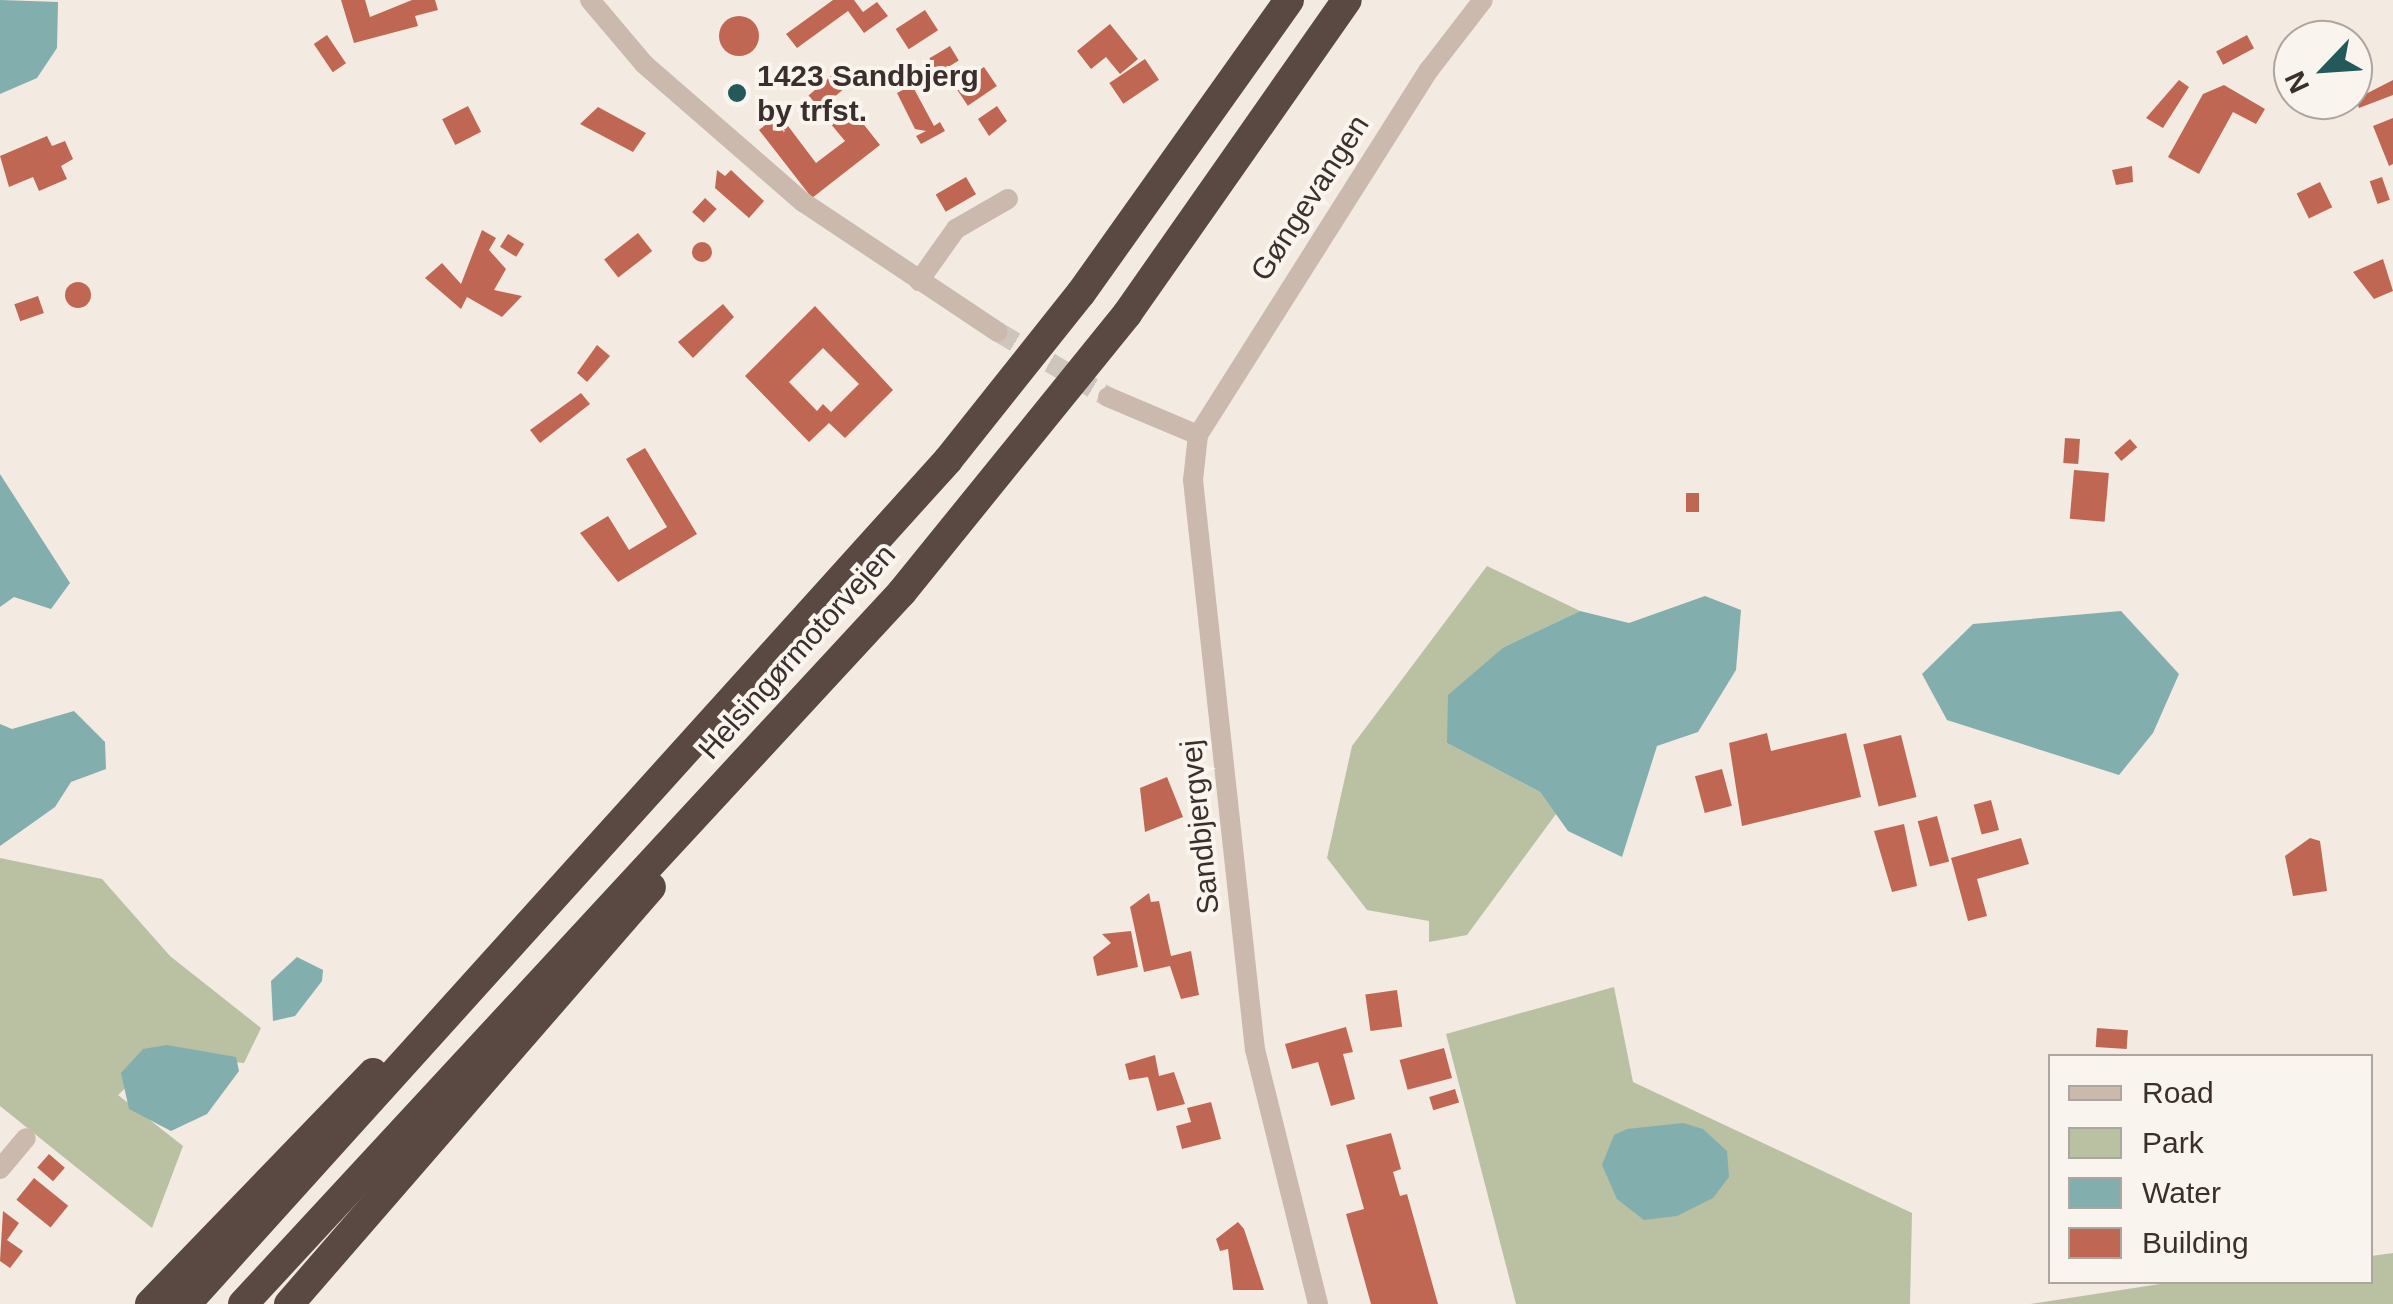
<!DOCTYPE html>
<meta charset="utf-8">
<style>
body{margin:0}
#map{position:relative;width:2393px;height:1304px;overflow:hidden;background:#f3eae2;font-family:Arial,sans-serif}
div>[style]{position:absolute}
.green>*{inset:0;background:#b9c1a2}
.water>*{inset:0;background:#82aeae}
.building>*{inset:0;background:#c06753;transform-origin:0 0}
.round{border-radius:50%}
.minor-tunnel>*{height:20px;margin-top:-10px;transform-origin:0;background:repeating-linear-gradient(90deg,#cec5be 0 20px,transparent 0 30px)}
.minor>*{height:20px;margin:-10px;padding:0 10px;transform-origin:10px;border-radius:10px;background:#cbb9ae}
.highway>*{height:30px;margin:-15px;padding:0 15px;transform-origin:15px;border-radius:15px;background:#5a4943}
.dots>*{width:28px;height:28px;translate:-50% -50%;box-sizing:border-box;border:5px solid #faf4ee;border-radius:50%}
span{translate:-50% -50%;white-space:nowrap;text-align:center;line-height:1.15;-webkit-text-stroke:8px #faf4ee;paint-order:stroke}
.poi-label{font-size:30px;color:#3a2f2c;font-weight:700}
.left{translate:0 -50%;text-align:left}
.street-label{font-size:30px;color:#3a2f2c}
.legend{position:absolute;left:2048px;top:1054px;width:325px;height:230px;box-sizing:border-box;background:#faf4ee;border:2px solid #ada5a0;margin:0;padding:12px 18px;list-style:none;font-size:30px;color:#3a2f2c}
.legend li{display:flex;align-items:center;gap:20px;height:50px}
.legend b{width:50px;border:2px solid #ada5a0}
.north{position:absolute;left:2273px;top:20px;width:100px;height:100px;box-sizing:border-box;background:#faf4ee;border:2px solid #ada5a0;border-radius:50%;rotate:245deg;font-size:28px;font-weight:700;line-height:40px;text-align:center;color:#3a2f2c}
.north::after{content:'';display:block;margin:auto;width:35px;height:45px;background:#235959;clip-path:polygon(50% 0,100% 100%,50% 72%,0 100%)}
</style>
<div id="map">
<div class="green">
<div style="clip-path:polygon(1487px 566px,1580px 611px,1504px 647px,1447px 743px,1540px 792px,1556px 814px,1467px 935px,1429px 942px,1429px 921px,1367px 910px,1327px 858px,1352px 746px)"></div>
<div style="clip-path:polygon(0 858px,102px 879px,170px 956px,261px 1028px,244px 1063px,160px 1055px,118px 1095px,183px 1146px,152px 1228px,0 1106px)"></div>
<div style="clip-path:polygon(1614px 987px,1633px 1082px,1912px 1213px,1910px 1304px,1516px 1304px,1446px 1034px)"></div>
<div style="clip-path:polygon(2393px 1253px,2393px 1304px,2030px 1304px,2173px 1282px,2370px 1282px,2371px 1256px)"></div>
</div>
<div class="water">
<div style="clip-path:polygon(0 0,58px 2px,57px 48px,37px 78px,0 94px)"></div>
<div style="clip-path:polygon(0 474px,70px 583px,51px 609px,14px 597px,0 607px)"></div>
<div style="clip-path:polygon(1705px 596px,1741px 610px,1736px 670px,1698px 732px,1657px 746px,1622px 857px,1568px 831px,1540px 792px,1447px 743px,1448px 695px,1504px 647px,1580px 611px,1629px 623px)"></div>
<div style="clip-path:polygon(2121px 611px,2179px 674px,2153px 733px,2119px 775px,1947px 720px,1922px 674px,1973px 624px)"></div>
<div style="clip-path:polygon(74px 711px,105px 742px,106px 769px,71px 782px,55px 807px,0 846px,0 724px,12px 729px)"></div>
<div style="clip-path:polygon(297px 957px,323px 970px,322px 981px,295px 1016px,273px 1021px,271px 981px)"></div>
<div style="clip-path:polygon(167px 1045px,236px 1057px,239px 1071px,207px 1114px,171px 1131px,129px 1109px,121px 1073px,143px 1049px)"></div>
<div style="clip-path:polygon(1683px 1123px,1703px 1129px,1727px 1151px,1729px 1177px,1713px 1198px,1677px 1216px,1644px 1220px,1617px 1199px,1602px 1165px,1614px 1135px,1627px 1129px)"></div>
</div>
<div class="building">
<div style="clip-path:polygon(341px 0,365px 0,370px 17px,412px 0,435px 0,438px 10px,415px 16px,418px 26px,354px 43px)"></div>
<div style="clip-path:polygon(833px 0,854px 0,863px 12px,877px 2px,888px 16px,864px 33px,848px 11px,797px 48px,786px 34px)"></div>
<div style="left:925px;top:10px;width:24px;height:35px;rotate:57deg"></div>
<div class="round" style="left:719px;top:16px;width:40px;height:40px"></div>
<div style="clip-path:polygon(1110px 24px,1138px 59px,1120px 74px,1106px 57px,1091px 69px,1077px 51px)"></div>
<div style="left:327px;top:35px;width:34px;height:16px;rotate:56deg"></div>
<div style="left:2247px;top:35px;width:15px;height:35px;rotate:62deg"></div>
<div style="left:950px;top:46px;width:17px;height:24px;rotate:59deg"></div>
<div style="left:1145px;top:59px;width:25px;height:43px;rotate:56deg"></div>
<div style="left:984px;top:67px;width:23px;height:35px;rotate:56deg"></div>
<div style="left:838px;top:70px;width:18px;height:39px;rotate:49deg"></div>
<div style="clip-path:polygon(2179px 80px,2189px 87px,2163px 128px,2146px 118px)"></div>
<div style="clip-path:polygon(2393px 80px,2393px 95px,2359px 108px,2356px 99px)"></div>
<div style="clip-path:polygon(912px 85px,934px 126px,940px 122px,945px 131px,921px 144px,916px 136px,926px 131px,915px 129px,897px 93px)"></div>
<div style="clip-path:polygon(2224px 85px,2265px 109px,2256px 124px,2233px 112px,2199px 174px,2168px 157px,2203px 94px)"></div>
<div style="left:468px;top:106px;width:29px;height:29px;rotate:63deg"></div>
<div style="clip-path:polygon(997px 106px,1007px 121px,989px 136px,978px 119px)"></div>
<div style="clip-path:polygon(598px 107px,646px 133px,633px 152px,580px 124px)"></div>
<div style="clip-path:polygon(850px 107px,880px 145px,812px 198px,759px 130px,779px 114px,816px 163px,845px 141px,830px 123px)"></div>
<div style="clip-path:polygon(2393px 118px,2393px 164px,2389px 166px,2373px 126px)"></div>
<div style="clip-path:polygon(47px 136px,52px 146px,65px 141px,73px 159px,61px 166px,67px 179px,39px 191px,33px 177px,9px 187px,0 156px)"></div>
<div style="clip-path:polygon(2132px 166px,2133px 182px,2116px 185px,2112px 170px)"></div>
<div style="clip-path:polygon(717px 170px,725px 176px,731px 170px,764px 201px,749px 218px,715px 188px)"></div>
<div style="left:966px;top:177px;width:20px;height:35px;rotate:60deg"></div>
<div style="left:2382px;top:177px;width:24px;height:13px;rotate:71deg"></div>
<div style="left:2320px;top:182px;width:28px;height:26px;rotate:64deg"></div>
<div style="left:705px;top:198px;width:16px;height:19px;rotate:43deg"></div>
<div style="clip-path:polygon(482px 230px,496px 238px,489px 250px,506px 269px,494px 290px,522px 296px,502px 317px,467px 297px,461px 309px,425px 278px,442px 263px,461px 284px)"></div>
<div style="left:638px;top:233px;width:23px;height:43px;rotate:52deg"></div>
<div style="left:508px;top:234px;width:19px;height:15px;rotate:32deg"></div>
<div class="round" style="left:692px;top:242px;width:20px;height:20px"></div>
<div style="clip-path:polygon(2383px 259px,2393px 291px,2374px 299px,2353px 272px)"></div>
<div class="round" style="left:65px;top:282px;width:26px;height:26px"></div>
<div style="left:38px;top:296px;width:18px;height:25px;rotate:71deg"></div>
<div style="clip-path:polygon(723px 304px,734px 317px,693px 358px,678px 342px)"></div>
<div style="clip-path:polygon(evenodd,815px 306px,893px 390px,845px 438px,829px 423px,809px 442px,745px 376px,815px 306px,823px 348px,859px 384px,831px 412px,823px 404px,817px 411px,789px 382px,823px 348px)"></div>
<div style="clip-path:polygon(597px 345px,610px 356px,587px 382px,577px 373px)"></div>
<div style="clip-path:polygon(581px 393px,590px 404px,540px 443px,530px 430px)"></div>
<div style="left:2065px;top:438px;width:15px;height:25px;rotate:4deg"></div>
<div style="left:2130px;top:439px;width:11px;height:21px;rotate:49deg"></div>
<div style="clip-path:polygon(645px 448px,697px 534px,618px 582px,580px 533px,608px 516px,629px 550px,667px 527px,626px 459px)"></div>
<div style="left:2074px;top:470px;width:35px;height:49px;rotate:5deg"></div>
<div style="left:1699px;top:493px;width:19px;height:13px;rotate:90deg"></div>
<div style="clip-path:polygon(1767px 733px,1771px 751px,1846px 733px,1861px 797px,1742px 826px,1729px 743px)"></div>
<div style="left:1901px;top:735px;width:64px;height:39px;rotate:76deg"></div>
<div style="left:1722px;top:769px;width:38px;height:28px;rotate:75deg"></div>
<div style="clip-path:polygon(1167px 777px,1183px 817px,1145px 832px,1140px 788px)"></div>
<div style="left:1991px;top:800px;width:31px;height:18px;rotate:75deg"></div>
<div style="left:1937px;top:816px;width:47px;height:20px;rotate:75deg"></div>
<div style="clip-path:polygon(1904px 824px,1917px 886px,1892px 892px,1874px 831px)"></div>
<div style="clip-path:polygon(2021px 838px,2029px 864px,1977px 879px,1987px 916px,1968px 921px,1951px 858px)"></div>
<div style="clip-path:polygon(2310px 838px,2320px 841px,2327px 891px,2293px 896px,2285px 856px)"></div>
<div style="clip-path:polygon(1149px 893px,1151px 902px,1159px 901px,1171px 956px,1191px 951px,1199px 995px,1181px 999px,1170px 966px,1144px 972px,1130px 907px)"></div>
<div style="clip-path:polygon(1131px 931px,1138px 967px,1097px 976px,1093px 957px,1111px 943px,1102px 934px)"></div>
<div style="left:1397px;top:990px;width:37px;height:32px;rotate:82deg"></div>
<div style="clip-path:polygon(1346px 1027px,1353px 1052px,1343px 1054px,1355px 1099px,1331px 1106px,1318px 1062px,1292px 1069px,1285px 1044px)"></div>
<div style="left:2097px;top:1028px;width:31px;height:19px;rotate:4deg"></div>
<div style="left:1444px;top:1048px;width:31px;height:46px;rotate:75deg"></div>
<div style="clip-path:polygon(1155px 1055px,1159px 1076px,1174px 1072px,1185px 1104px,1157px 1111px,1148px 1077px,1129px 1080px,1125px 1064px)"></div>
<div style="left:1455px;top:1089px;width:14px;height:27px;rotate:73deg"></div>
<div style="clip-path:polygon(1211px 1102px,1221px 1139px,1182px 1149px,1176px 1126px,1191px 1122px,1187px 1108px)"></div>
<div style="clip-path:polygon(1391px 1133px,1401px 1169px,1393px 1172px,1400px 1196px,1407px 1194px,1438px 1304px,1371px 1304px,1346px 1214px,1364px 1209px,1346px 1145px)"></div>
<div style="left:49px;top:1154px;width:21px;height:18px;rotate:41deg"></div>
<div style="left:34px;top:1178px;width:44px;height:28px;rotate:39deg"></div>
<div style="clip-path:polygon(3px 1211px,19px 1223px,7px 1240px,23px 1251px,10px 1268px,0 1261px)"></div>
<div style="clip-path:polygon(1238px 1222px,1244px 1229px,1264px 1290px,1233px 1290px,1228px 1249px,1220px 1251px,1216px 1239px)"></div>
</div>
<div class="minor-tunnel">
<div style="left:998px;top:332px;width:128px;rotate:30.6deg"></div>
</div>
<div class="minor">
<div style="left:590px;top:0;width:84px;rotate:49.8deg"></div>
<div style="left:644px;top:64px;width:211px;rotate:41deg"></div>
<div style="left:803px;top:202px;width:234px;rotate:33.7deg"></div>
<div style="left:919px;top:281px;width:64px;rotate:-54.6deg"></div>
<div style="left:956px;top:229px;width:60px;rotate:-30deg"></div>
<div style="left:1108px;top:397px;width:98px;rotate:22.9deg"></div>
<div style="left:0;top:1169px;width:40px;rotate:-50deg"></div>
<div style="left:1318px;top:1304px;width:262px;rotate:-103.9deg"></div>
<div style="left:1255px;top:1050px;width:573px;rotate:-96.21deg"></div>
<div style="left:1193px;top:480px;width:45px;rotate:-83.7deg"></div>
<div style="left:1198px;top:435px;width:432px;rotate:-57.7deg"></div>
<div style="left:1429px;top:70px;width:88px;rotate:-52.4deg"></div>
</div>
<div class="highway">
<div style="left:150px;top:1304px;width:321px;rotate:-46deg"></div>
<div style="left:186px;top:1304px;width:1137px;rotate:-47.92deg"></div>
<div style="left:948px;top:460px;width:213px;rotate:-51.5deg"></div>
<div style="left:1081px;top:293px;width:359px;rotate:-54.6deg"></div>
<div style="left:243px;top:1304px;width:970px;rotate:-47.21deg"></div>
<div style="left:902px;top:592px;width:358px;rotate:-51deg"></div>
<div style="left:1127px;top:314px;width:383px;rotate:-55deg"></div>
<div style="left:289px;top:1304px;width:552px;rotate:-49.04deg"></div>
</div>
<div class="dots">
<div style="left:737px;top:93px;background:#235959"></div>
</div>
<div class="poi-label">
<span class="left" style="left:757px;top:93px">1423 Sandbjerg<br>by trfst.</span>
</div>
<div class="street-label">
<span style="left:1310px;top:198px;rotate:-57deg">Gøngevangen</span>
<span style="left:797px;top:652px;rotate:-48deg">Helsingørmotorvejen</span>
<span style="left:1200px;top:827px;rotate:-96deg">Sandbjergvej</span>
</div>
<ul class="legend">
<li><b style="height:12px;background:#cbb9ae"></b>Road</li>
<li><b style="height:28px;background:#b9c1a2"></b>Park</li>
<li><b style="height:28px;background:#82aeae"></b>Water</li>
<li><b style="height:28px;background:#c06753"></b>Building</li>
</ul>
<div class="north">N</div>
</div>
